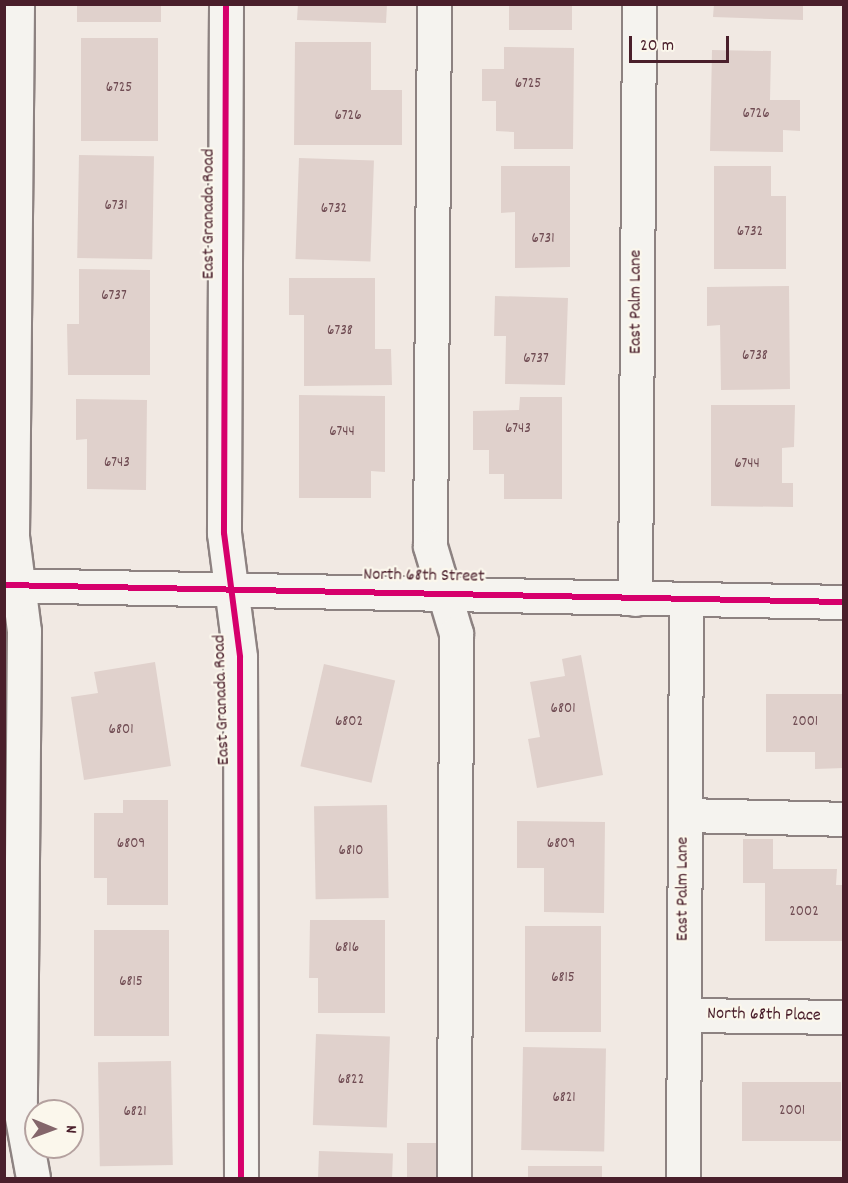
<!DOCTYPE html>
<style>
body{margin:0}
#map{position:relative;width:848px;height:1183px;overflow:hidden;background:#f1e9e3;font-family:Dekko,sans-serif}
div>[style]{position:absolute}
.building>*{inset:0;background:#e0d1cc;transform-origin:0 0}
.roads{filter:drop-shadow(2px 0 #8d8281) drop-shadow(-2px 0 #8d8281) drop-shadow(0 2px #8d8281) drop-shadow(0 -2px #8d8281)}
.minor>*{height:33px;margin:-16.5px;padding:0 16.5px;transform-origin:16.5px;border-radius:16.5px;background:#f5f3ef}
.cycleway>*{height:6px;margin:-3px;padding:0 3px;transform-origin:3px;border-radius:3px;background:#d6006c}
span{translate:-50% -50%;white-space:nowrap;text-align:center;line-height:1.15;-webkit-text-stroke:4.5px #fbf7ec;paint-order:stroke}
.number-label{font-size:15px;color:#704c53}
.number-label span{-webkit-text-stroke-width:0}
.street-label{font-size:18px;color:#4a1f2b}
.frame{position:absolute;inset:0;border:6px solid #4a1f2b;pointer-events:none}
.north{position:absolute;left:24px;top:1099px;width:60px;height:60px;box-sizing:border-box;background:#fbf7ec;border:2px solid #b4a19f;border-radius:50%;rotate:91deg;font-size:16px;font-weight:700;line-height:24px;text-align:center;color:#4a1f2b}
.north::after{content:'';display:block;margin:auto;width:21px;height:27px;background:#84666b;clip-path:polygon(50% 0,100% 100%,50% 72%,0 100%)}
.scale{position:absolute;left:629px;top:36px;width:100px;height:27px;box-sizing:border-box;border:3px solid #4a1f2b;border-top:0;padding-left:8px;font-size:18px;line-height:21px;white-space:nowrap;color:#4a1f2b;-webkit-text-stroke:4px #fbf7ec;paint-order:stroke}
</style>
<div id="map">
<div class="building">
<div style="left:77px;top:4px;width:84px;height:18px"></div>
<div style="clip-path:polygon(298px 4px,387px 4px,386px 23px,297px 20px)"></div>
<div style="left:509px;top:4px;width:63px;height:26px"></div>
<div style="clip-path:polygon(714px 4px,803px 4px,803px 20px,713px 17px)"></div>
<div style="left:81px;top:38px;width:77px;height:103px"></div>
<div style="clip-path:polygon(295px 42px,371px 42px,371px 90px,402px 90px,402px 145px,294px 145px)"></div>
<div style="clip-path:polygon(504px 47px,574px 48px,573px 149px,514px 149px,514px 132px,496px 131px,496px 101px,482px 101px,482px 69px,504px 69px)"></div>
<div style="clip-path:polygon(712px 50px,771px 51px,770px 100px,800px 100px,800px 131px,783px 130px,783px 152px,710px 151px)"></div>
<div style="left:79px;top:155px;width:75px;height:103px;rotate:1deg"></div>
<div style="left:299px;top:158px;width:75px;height:101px;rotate:2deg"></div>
<div style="clip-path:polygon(501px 166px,570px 166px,570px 267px,515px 268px,515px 212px,501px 213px)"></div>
<div style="clip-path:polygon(714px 166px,771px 166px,771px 196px,786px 196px,786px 269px,714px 269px)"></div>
<div style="clip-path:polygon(79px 269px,150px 270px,150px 375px,68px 375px,67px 324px,79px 324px)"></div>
<div style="clip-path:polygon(289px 278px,375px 278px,375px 349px,391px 349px,392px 385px,304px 386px,304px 315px,289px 315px)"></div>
<div style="clip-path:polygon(789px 286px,790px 389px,721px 390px,720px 325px,707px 326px,707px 287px)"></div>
<div style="clip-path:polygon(495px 296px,568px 298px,565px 385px,505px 384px,506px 336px,494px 336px)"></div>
<div style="clip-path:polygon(299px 395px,385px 396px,385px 472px,371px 471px,371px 498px,299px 498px)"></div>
<div style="clip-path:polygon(520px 397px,562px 397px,562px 499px,504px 499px,504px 474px,489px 474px,489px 450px,473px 450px,473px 411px,519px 410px)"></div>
<div style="clip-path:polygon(76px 399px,147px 400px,146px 490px,87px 489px,87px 439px,76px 440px)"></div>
<div style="clip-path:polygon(711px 405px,795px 405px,794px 447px,782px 448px,782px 483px,793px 483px,793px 507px,711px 506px)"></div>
<div style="clip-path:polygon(581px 655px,603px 775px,537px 788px,528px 739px,540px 737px,530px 682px,565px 676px,562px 659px)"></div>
<div style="clip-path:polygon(155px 662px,171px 766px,84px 780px,71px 697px,98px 693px,94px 672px)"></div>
<div style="left:324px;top:664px;width:73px;height:105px;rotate:13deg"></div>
<div style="clip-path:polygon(766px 694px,844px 694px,844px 768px,815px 769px,815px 752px,766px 752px)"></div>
<div style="clip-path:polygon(123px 800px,168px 800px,168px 905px,107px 905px,107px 878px,94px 878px,94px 813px,123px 813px)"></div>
<div style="left:387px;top:805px;width:93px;height:73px;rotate:89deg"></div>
<div style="clip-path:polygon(517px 821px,605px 822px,604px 913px,544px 912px,544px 868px,517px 868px)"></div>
<div style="clip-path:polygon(743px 839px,773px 839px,773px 869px,837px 869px,836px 885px,844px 885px,844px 941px,765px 941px,765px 883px,743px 883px)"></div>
<div style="clip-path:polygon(310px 920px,385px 920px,385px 1013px,318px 1013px,318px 978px,309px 978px)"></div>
<div style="left:601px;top:926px;width:106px;height:76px;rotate:90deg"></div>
<div style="left:94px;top:930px;width:75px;height:106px"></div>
<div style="left:316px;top:1034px;width:74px;height:91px;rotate:2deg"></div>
<div style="left:523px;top:1047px;width:83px;height:103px;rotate:1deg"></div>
<div style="left:171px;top:1061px;width:104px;height:73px;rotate:89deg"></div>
<div style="left:841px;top:1082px;width:59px;height:99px;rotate:90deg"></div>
<div style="left:407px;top:1143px;width:34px;height:35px"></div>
<div style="left:319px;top:1151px;width:74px;height:27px;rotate:2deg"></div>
<div style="left:528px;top:1166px;width:74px;height:12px"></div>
</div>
<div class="roads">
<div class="minor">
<div style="left:17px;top:4px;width:532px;rotate:90.54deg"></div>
<div style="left:12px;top:536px;width:96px;rotate:82.8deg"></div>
<div style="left:24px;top:631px;width:476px;rotate:90.5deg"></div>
<div style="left:20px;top:1107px;width:72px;rotate:79.6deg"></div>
<div style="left:226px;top:4px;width:529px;rotate:90.22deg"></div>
<div style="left:224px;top:533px;width:125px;rotate:82.6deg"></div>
<div style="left:240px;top:657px;width:521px;rotate:89.89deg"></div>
<div style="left:434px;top:4px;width:542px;rotate:90.42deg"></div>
<div style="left:430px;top:546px;width:91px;rotate:73.4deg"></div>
<div style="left:456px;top:633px;width:545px;rotate:90.21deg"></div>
<div style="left:4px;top:585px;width:840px;rotate:1.16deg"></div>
<div style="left:635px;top:599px;width:595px;rotate:-89.61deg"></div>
<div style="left:685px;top:815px;width:159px;rotate:1.4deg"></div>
<div style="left:684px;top:1015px;width:160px;rotate:0.7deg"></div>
<div style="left:683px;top:1178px;width:578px;rotate:-89.7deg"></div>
</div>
</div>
<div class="cycleway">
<div style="left:226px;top:4px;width:529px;rotate:90.22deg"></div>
<div style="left:224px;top:533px;width:125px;rotate:82.6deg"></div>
<div style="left:240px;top:657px;width:521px;rotate:89.89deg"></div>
<div style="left:4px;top:585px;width:840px;rotate:1.16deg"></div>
</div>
<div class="number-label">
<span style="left:528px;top:85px">6725</span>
<span style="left:119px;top:89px">6725</span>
<span style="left:756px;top:115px">6726</span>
<span style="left:348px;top:117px">6726</span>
<span style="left:116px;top:207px">6731</span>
<span style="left:334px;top:210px">6732</span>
<span style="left:750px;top:233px">6732</span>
<span style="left:543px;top:240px">6731</span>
<span style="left:114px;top:297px">6737</span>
<span style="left:340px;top:332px">6738</span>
<span style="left:755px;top:357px">6738</span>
<span style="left:536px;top:360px">6737</span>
<span style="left:518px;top:430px">6743</span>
<span style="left:342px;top:433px">6744</span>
<span style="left:117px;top:464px">6743</span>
<span style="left:747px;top:465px">6744</span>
<span style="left:563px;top:710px">6801</span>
<span style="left:349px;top:723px">6802</span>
<span style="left:805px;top:723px">2001</span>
<span style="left:121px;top:731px">6801</span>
<span style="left:131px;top:845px">6809</span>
<span style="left:561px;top:845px">6809</span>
<span style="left:351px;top:852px">6810</span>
<span style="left:804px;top:913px">2002</span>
<span style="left:347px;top:949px">6816</span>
<span style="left:563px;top:979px">6815</span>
<span style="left:131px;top:983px">6815</span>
<span style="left:351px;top:1081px">6822</span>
<span style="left:564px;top:1099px">6821</span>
<span style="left:792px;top:1112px">2001</span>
<span style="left:135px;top:1113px">6821</span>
</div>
<div class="street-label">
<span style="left:210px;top:214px;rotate:-90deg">East Granada Road</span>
<span style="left:637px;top:302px;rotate:-90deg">East Palm Lane</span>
<span style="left:424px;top:577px;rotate:1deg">North 68th Street</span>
<span style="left:223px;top:700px;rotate:-92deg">East Granada Road</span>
<span style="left:684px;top:889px;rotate:-90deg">East Palm Lane</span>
<span style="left:764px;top:1016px;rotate:1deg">North 68th Place</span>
</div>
<div class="frame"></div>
<div class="north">N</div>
<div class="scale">20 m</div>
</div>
